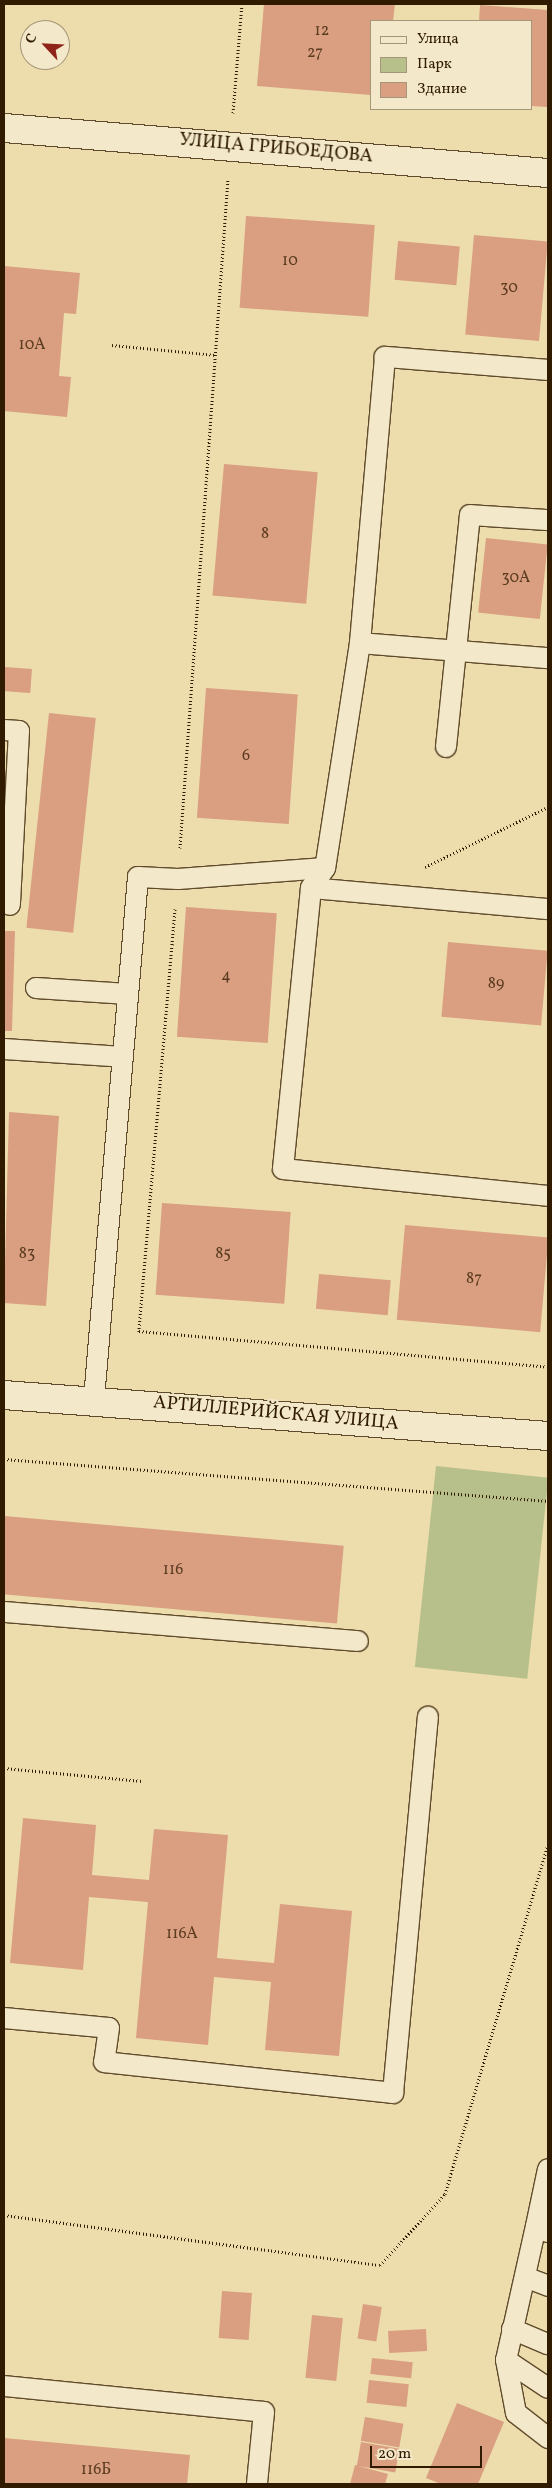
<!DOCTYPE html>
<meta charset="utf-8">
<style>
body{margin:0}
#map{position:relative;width:552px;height:2488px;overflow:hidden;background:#eddcac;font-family:Vollkorn,serif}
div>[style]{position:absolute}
.green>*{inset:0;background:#b7c08a;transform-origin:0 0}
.building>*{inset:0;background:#da9e80;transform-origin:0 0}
.path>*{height:3px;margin-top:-1.5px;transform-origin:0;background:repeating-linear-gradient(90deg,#301b00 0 1px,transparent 0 3.5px)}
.roads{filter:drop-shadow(1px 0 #5f4b2b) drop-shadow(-1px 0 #5f4b2b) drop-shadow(0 1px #5f4b2b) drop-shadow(0 -1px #5f4b2b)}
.lane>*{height:20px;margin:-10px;padding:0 10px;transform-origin:10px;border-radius:10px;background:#f3e8c9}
.street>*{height:28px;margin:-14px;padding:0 14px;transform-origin:14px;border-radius:14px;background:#f3e8c9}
.secondary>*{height:28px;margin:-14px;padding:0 14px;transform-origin:14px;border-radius:14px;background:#f3e8c9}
span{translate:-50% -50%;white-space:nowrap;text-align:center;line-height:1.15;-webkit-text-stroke:4px #f3e8c9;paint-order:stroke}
.number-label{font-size:16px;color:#5a3c20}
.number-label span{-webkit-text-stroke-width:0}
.street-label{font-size:19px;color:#301b00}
.frame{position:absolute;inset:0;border:5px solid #301b00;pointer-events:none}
.legend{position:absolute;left:370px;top:20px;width:162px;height:90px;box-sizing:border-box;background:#f3e8c9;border:1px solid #a59679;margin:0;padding:6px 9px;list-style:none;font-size:15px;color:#301b00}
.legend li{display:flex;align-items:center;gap:10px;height:25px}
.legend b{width:25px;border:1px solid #a59679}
.north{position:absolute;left:20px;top:20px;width:50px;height:50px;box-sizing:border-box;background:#f3e8c9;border:1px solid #a59679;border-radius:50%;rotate:295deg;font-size:14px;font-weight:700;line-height:20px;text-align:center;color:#301b00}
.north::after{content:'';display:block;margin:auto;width:18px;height:22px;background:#8f2418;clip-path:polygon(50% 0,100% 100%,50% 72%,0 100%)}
.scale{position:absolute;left:370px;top:2446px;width:112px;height:22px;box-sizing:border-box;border:2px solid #301b00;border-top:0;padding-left:6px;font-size:15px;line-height:18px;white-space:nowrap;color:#301b00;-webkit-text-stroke:4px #f3e8c9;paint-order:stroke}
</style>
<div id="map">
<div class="green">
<div style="left:436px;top:1466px;width:113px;height:202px;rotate:6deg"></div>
</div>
<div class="building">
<div style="clip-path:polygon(264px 4px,395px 4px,393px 21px,371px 21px,371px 95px,257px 86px)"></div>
<div style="clip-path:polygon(480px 5px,548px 10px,548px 107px,531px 106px,531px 21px,479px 21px)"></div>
<div style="left:246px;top:216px;width:129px;height:92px;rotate:4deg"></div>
<div style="left:474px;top:235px;width:74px;height:100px;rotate:5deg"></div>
<div style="left:398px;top:241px;width:62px;height:39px;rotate:5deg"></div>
<div style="clip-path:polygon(4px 266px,80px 273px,76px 314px,64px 313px,59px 376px,71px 377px,67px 417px,4px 411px)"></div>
<div style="left:224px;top:464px;width:94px;height:132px;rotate:5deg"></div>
<div style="left:486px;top:538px;width:62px;height:75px;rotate:6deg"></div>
<div style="left:4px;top:667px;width:28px;height:24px;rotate:4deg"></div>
<div style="left:206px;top:688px;width:92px;height:130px;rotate:4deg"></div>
<div style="left:49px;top:713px;width:47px;height:216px;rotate:6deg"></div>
<div style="left:186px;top:907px;width:91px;height:130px;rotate:4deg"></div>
<div style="clip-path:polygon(4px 931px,15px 931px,12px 1031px,4px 1031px)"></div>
<div style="left:448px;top:942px;width:100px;height:75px;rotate:5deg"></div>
<div style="clip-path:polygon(9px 1112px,59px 1116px,46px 1306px,4px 1303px)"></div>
<div style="left:162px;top:1203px;width:129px;height:92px;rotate:4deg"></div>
<div style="left:405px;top:1225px;width:144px;height:95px;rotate:5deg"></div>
<div style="left:319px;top:1274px;width:72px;height:35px;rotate:5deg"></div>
<div style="left:4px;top:1516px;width:341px;height:78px;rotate:5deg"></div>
<div style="clip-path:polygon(23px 1818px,96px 1825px,92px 1875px,149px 1880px,154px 1829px,228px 1835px,217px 1958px,274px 1963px,280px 1904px,352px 1911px,339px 2056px,265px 2050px,271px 1982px,214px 1977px,208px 2045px,136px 2038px,148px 1902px,89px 1897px,83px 1970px,10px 1963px)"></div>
<div style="left:222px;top:2291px;width:30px;height:47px;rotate:4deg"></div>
<div style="left:363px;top:2304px;width:19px;height:35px;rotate:9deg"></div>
<div style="left:312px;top:2315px;width:31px;height:63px;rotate:6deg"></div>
<div style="left:426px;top:2329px;width:22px;height:38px;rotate:87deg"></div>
<div style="left:372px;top:2358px;width:41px;height:16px;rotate:6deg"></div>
<div style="left:369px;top:2380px;width:40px;height:23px;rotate:6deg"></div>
<div style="clip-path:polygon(457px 2403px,504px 2422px,478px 2484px,441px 2484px,426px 2478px)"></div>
<div style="left:365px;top:2417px;width:39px;height:24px;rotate:10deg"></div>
<div style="clip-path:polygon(4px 2438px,190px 2455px,187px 2484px,4px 2484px)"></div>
<div style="left:361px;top:2442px;width:39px;height:24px;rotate:10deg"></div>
<div style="clip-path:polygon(355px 2465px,388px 2474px,385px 2484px,350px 2484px)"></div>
</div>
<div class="path">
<div style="left:233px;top:113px;width:109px;rotate:-85.3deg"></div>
<div style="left:112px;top:345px;width:103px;rotate:5.5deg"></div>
<div style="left:180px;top:848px;width:671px;rotate:-85.9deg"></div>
<div style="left:425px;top:867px;width:137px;rotate:-26deg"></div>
<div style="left:175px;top:909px;width:424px;rotate:94.9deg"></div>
<div style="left:139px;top:1331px;width:411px;rotate:5deg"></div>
<div style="left:4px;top:1459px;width:546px;rotate:4.41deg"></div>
<div style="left:4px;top:1768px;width:139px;rotate:5.4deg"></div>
<div style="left:4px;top:2215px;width:379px;rotate:7.6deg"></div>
<div style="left:380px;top:2265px;width:96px;rotate:-47.5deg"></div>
<div style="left:445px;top:2194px;width:364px;rotate:-73.6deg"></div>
</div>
<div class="roads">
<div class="lane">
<div style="left:548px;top:370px;width:164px;rotate:-175.4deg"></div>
<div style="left:385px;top:357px;width:287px;rotate:95deg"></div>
<div style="left:360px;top:643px;width:228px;rotate:98.8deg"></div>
<div style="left:325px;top:868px;width:24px;rotate:125deg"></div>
<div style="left:311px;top:888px;width:282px;rotate:95.7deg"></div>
<div style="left:283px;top:1169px;width:266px;rotate:5.8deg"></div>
<div style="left:360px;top:643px;width:189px;rotate:4.6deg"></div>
<div style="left:4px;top:730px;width:15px;rotate:4deg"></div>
<div style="left:19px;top:731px;width:174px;rotate:93deg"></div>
<div style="left:446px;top:747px;width:233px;rotate:-84.1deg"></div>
<div style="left:470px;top:515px;width:78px;rotate:3.7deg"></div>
<div style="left:311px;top:888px;width:238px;rotate:5.1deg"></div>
<div style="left:36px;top:988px;width:92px;rotate:3.7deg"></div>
<div style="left:4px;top:1049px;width:119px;rotate:3.8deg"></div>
<div style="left:94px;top:1399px;width:524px;rotate:-85.18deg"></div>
<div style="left:138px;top:877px;width:40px;rotate:2.9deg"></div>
<div style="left:178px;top:879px;width:147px;rotate:-4.3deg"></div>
<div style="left:4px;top:1612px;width:355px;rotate:4.7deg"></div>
<div style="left:4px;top:2018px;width:105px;rotate:5.4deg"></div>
<div style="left:109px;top:2028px;width:34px;rotate:98deg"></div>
<div style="left:104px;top:2062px;width:291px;rotate:6.1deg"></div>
<div style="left:393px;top:2093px;width:378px;rotate:-84.7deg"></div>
<div style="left:536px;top:2226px;width:137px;rotate:102.6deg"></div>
<div style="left:506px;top:2360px;width:54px;rotate:79.3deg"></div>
<div style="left:516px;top:2413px;width:41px;rotate:38deg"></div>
<div style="left:548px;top:2232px;width:13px;rotate:-153deg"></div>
<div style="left:536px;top:2226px;width:58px;rotate:-78.1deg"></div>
<div style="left:525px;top:2277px;width:25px;rotate:21deg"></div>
<div style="left:512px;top:2329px;width:39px;rotate:23deg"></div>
<div style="left:506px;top:2360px;width:50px;rotate:33.7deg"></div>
<div style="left:4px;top:2386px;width:261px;rotate:5.7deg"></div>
<div style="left:264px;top:2412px;width:72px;rotate:95.6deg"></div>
</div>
<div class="street">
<div style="left:4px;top:128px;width:546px;rotate:4.73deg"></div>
</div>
<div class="secondary">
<div style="left:4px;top:1395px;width:546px;rotate:4.31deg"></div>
</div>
</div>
<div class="number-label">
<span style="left:322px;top:31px">12</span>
<span style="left:315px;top:53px">27</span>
<span style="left:290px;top:261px">10</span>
<span style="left:509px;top:288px">30</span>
<span style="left:32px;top:345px">10А</span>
<span style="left:265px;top:534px">8</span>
<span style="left:516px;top:578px">30А</span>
<span style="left:246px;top:756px">6</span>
<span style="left:226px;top:976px">4</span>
<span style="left:496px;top:984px">89</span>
<span style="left:27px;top:1254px">83</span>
<span style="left:223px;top:1254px">85</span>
<span style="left:474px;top:1279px">87</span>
<span style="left:173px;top:1570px">116</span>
<span style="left:182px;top:1934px">116А</span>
<span style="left:96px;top:2470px">116Б</span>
</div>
<div class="street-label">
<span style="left:276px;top:149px;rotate:5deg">УЛИЦА ГРИБОЕДОВА</span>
<span style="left:276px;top:1414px;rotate:5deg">АРТИЛЛЕРИЙСКАЯ УЛИЦА</span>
</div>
<div class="frame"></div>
<ul class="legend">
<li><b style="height:6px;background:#f3e8c9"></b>Улица</li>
<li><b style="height:14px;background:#b7c08a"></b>Парк</li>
<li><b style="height:14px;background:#da9e80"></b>Здание</li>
</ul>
<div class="north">С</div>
<div class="scale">20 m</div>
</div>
